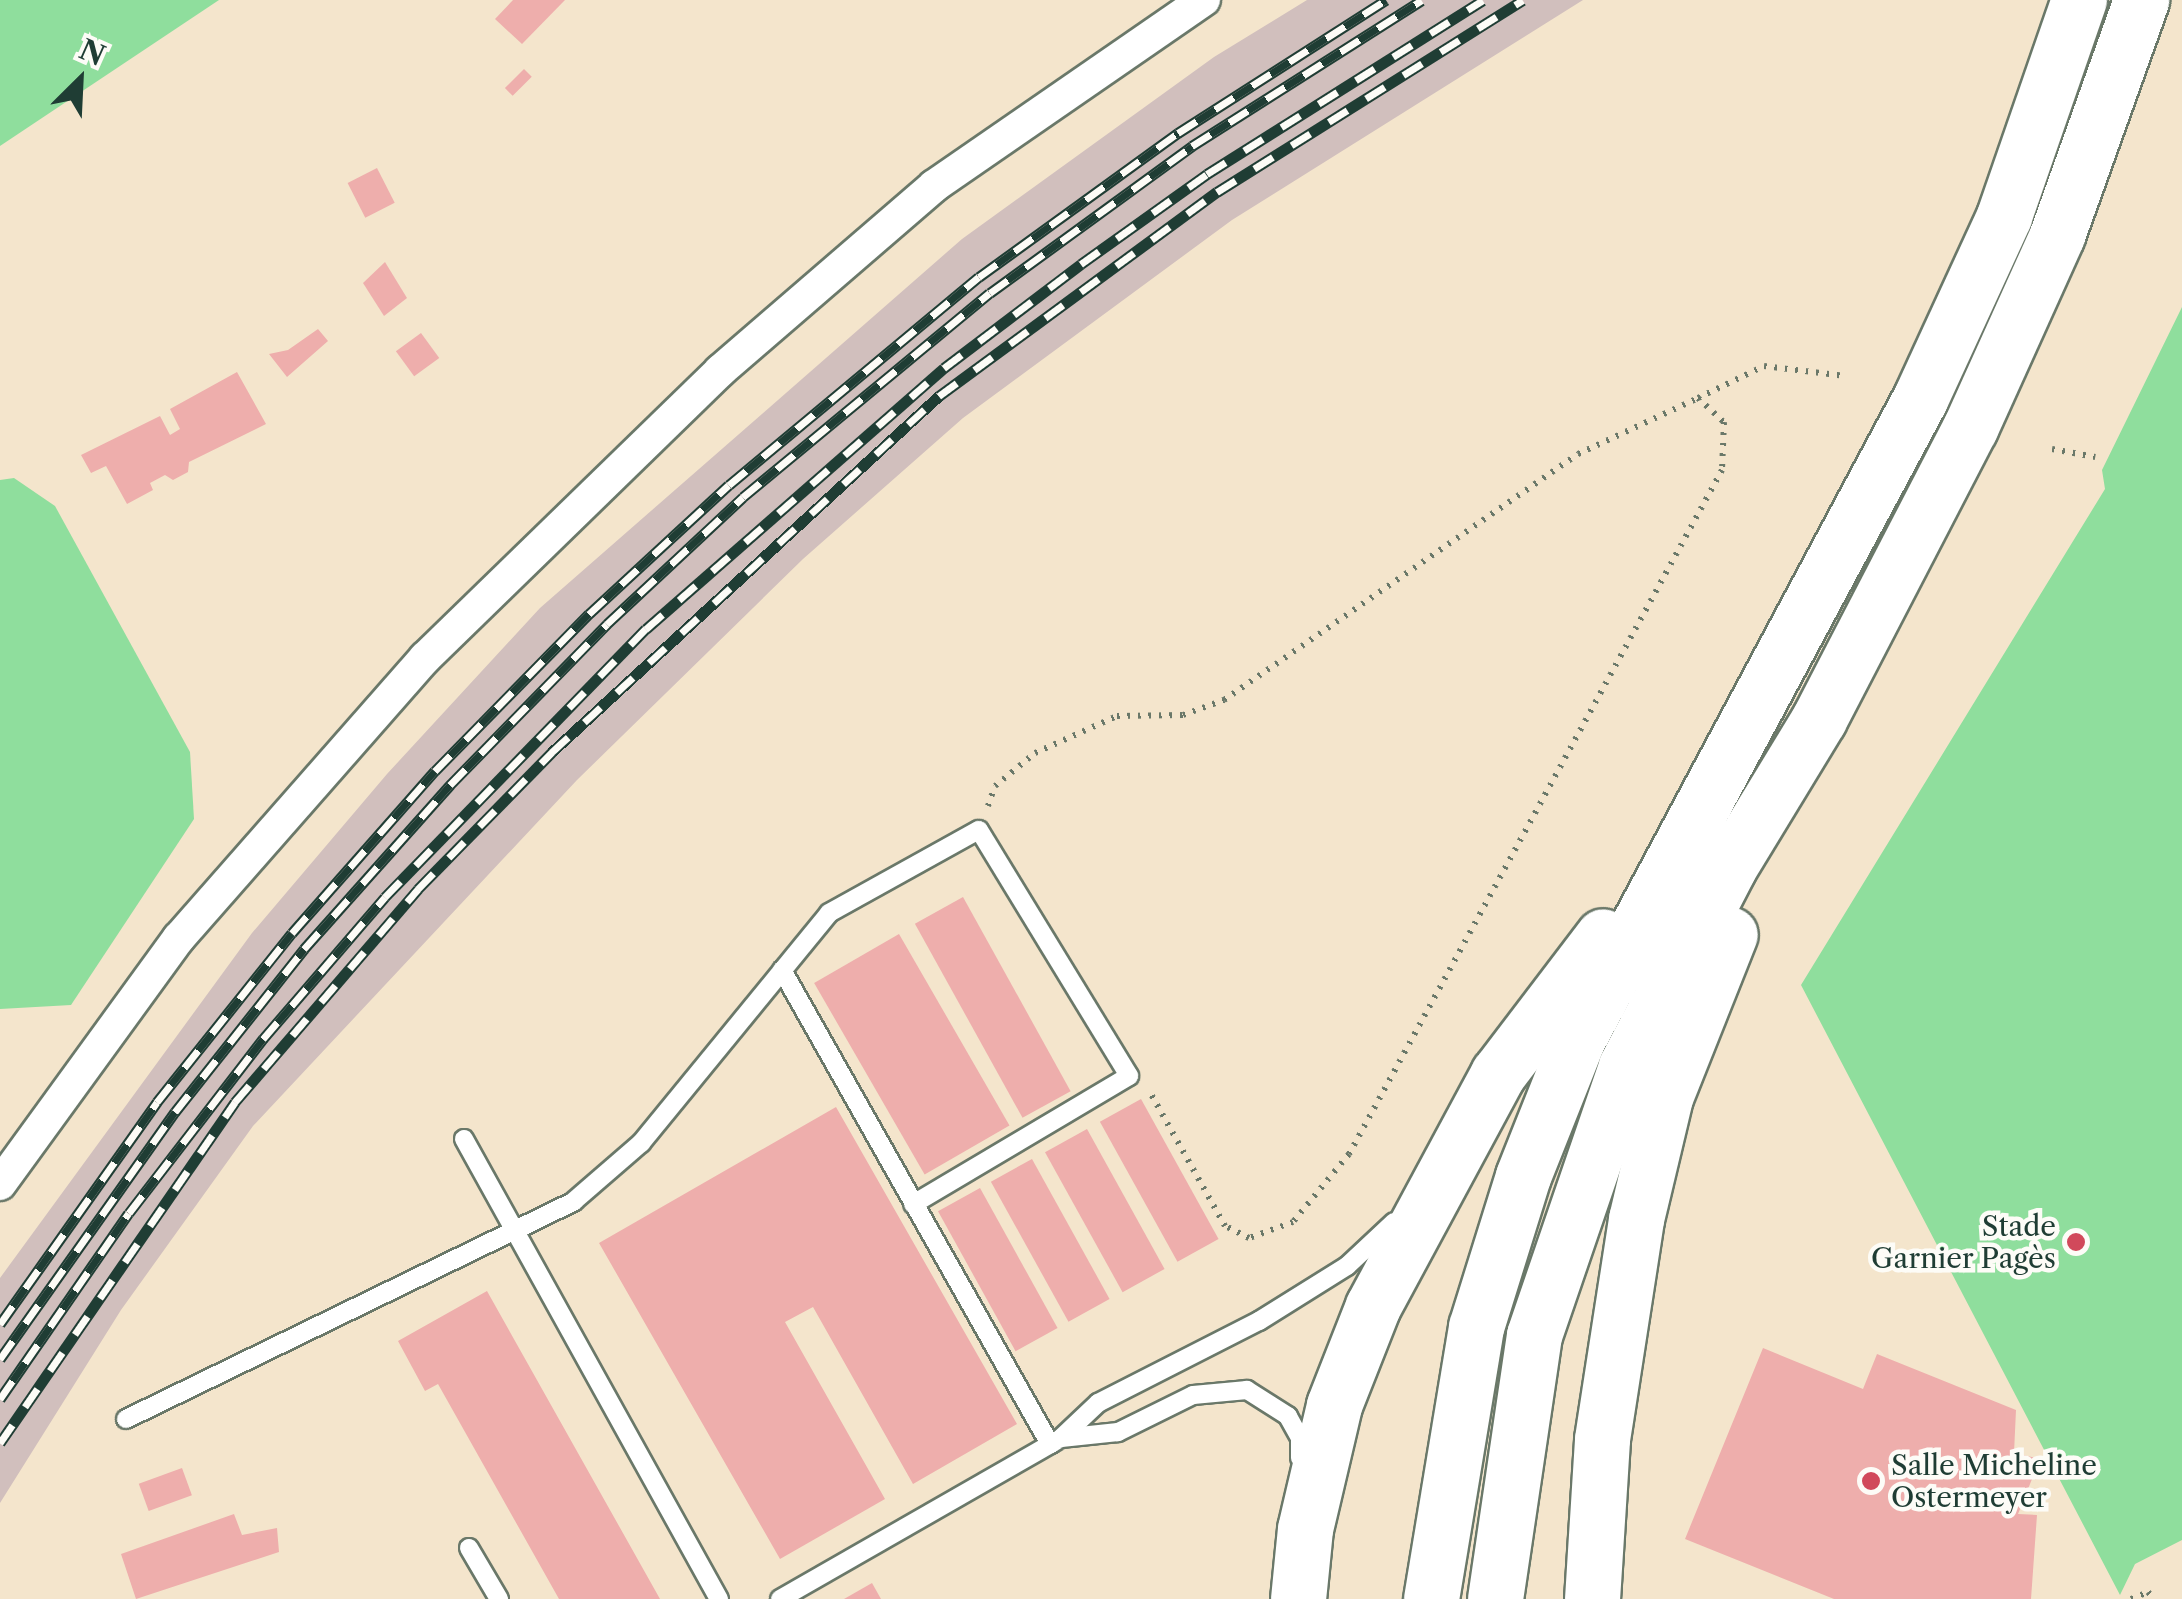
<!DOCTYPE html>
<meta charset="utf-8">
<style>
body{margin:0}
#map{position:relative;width:2182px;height:1599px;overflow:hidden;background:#f4e5cc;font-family:"Libre Caslon Text",serif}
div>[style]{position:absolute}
.industrial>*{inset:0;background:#d1bfbd}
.green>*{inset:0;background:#8fde9d}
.building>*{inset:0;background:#eeaeac;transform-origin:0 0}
.path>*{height:6px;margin-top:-3px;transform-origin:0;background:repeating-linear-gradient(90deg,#6a7869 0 2.5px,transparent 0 10.5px)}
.roads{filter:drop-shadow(2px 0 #6a7869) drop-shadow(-2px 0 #6a7869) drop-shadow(0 2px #6a7869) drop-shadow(0 -2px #6a7869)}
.service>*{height:18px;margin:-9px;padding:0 9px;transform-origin:9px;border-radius:9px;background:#fff}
.minor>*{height:32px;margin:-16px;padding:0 16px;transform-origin:16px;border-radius:16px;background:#fff}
.trunk>*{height:55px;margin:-27.5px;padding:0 27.5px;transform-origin:27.5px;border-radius:27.5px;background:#fff}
.rail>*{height:11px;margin-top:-5.5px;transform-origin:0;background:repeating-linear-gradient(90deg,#fdfcf7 0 22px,#1f3d34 0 44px);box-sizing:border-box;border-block:2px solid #1f3d34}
.dots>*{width:28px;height:28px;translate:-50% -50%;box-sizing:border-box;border:5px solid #fdfcf7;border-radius:50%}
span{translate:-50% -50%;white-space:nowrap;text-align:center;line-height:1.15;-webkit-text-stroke:9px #fdfcf7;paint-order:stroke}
.poi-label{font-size:28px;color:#1f3d34}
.right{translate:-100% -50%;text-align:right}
.left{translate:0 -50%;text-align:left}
.north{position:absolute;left:30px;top:30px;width:100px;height:100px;-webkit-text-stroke:8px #fdfcf7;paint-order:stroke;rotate:24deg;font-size:28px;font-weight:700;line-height:40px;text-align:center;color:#1f3d34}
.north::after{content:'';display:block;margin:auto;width:35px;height:45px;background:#1f3d34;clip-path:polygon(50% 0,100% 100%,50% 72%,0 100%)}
</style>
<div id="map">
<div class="industrial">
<div style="clip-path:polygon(1307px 0,1583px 0,1232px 220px,963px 418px,803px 559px,577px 780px,253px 1126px,121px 1310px,0 1503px,0 1278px,252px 933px,387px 774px,540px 608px,962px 239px,1214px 57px)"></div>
</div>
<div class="green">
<div style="clip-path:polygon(0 0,219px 0,0 146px)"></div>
<div style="clip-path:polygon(2182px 307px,2182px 1540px,2135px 1564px,2120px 1595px,1801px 985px,2105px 489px,2102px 470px)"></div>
<div style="clip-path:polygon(14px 478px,55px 506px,190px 752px,194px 819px,71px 1005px,0 1009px,0 480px)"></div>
</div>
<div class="building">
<div style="clip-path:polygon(513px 0,565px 0,522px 44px,495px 19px)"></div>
<div style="left:524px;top:69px;width:11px;height:27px;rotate:45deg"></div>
<div style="left:377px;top:168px;width:39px;height:33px;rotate:63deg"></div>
<div style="clip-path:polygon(385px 262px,407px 298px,384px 316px,363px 283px)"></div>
<div style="clip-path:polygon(318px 329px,328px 341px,287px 377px,269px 354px,288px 350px)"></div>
<div style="left:421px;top:333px;width:31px;height:31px;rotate:54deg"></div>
<div style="clip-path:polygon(237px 372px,266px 424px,189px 462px,188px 472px,173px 480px,165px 475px,150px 483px,153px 490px,127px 504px,106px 466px,91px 473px,81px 455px,160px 416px,170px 435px,180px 429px,170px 409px)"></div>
<div style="left:963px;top:897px;width:222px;height:55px;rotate:61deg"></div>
<div style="left:899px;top:934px;width:221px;height:98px;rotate:60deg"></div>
<div style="left:1141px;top:1099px;width:160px;height:47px;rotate:61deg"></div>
<div style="clip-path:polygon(836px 1107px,1017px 1424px,913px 1484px,813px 1307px,785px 1322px,885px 1499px,780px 1559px,599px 1243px)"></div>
<div style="left:1087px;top:1129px;width:160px;height:48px;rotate:61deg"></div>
<div style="left:1032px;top:1159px;width:160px;height:47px;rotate:61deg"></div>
<div style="left:980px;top:1188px;width:160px;height:48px;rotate:61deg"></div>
<div style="clip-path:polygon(487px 1291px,660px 1599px,559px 1599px,438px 1384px,425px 1391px,398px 1341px)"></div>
<div style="clip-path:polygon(1763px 1348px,1863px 1389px,1877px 1354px,2016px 1410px,2014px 1453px,2040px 1459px,2018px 1514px,2037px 1515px,2031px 1599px,1834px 1599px,1685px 1539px)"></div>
<div style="left:182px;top:1468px;width:29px;height:46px;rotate:70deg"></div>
<div style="clip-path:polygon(234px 1514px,242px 1535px,277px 1528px,279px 1552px,136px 1599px,121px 1554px)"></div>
<div style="clip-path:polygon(872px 1583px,881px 1599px,844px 1599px)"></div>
</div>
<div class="path">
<div style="left:1698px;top:398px;width:73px;rotate:-25.9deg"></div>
<div style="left:1764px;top:366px;width:82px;rotate:7deg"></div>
<div style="left:2052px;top:449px;width:44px;rotate:10.5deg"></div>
<div style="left:988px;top:806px;width:21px;rotate:-71deg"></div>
<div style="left:995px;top:786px;width:52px;rotate:-39.5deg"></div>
<div style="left:1035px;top:753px;width:90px;rotate:-24.3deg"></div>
<div style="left:1117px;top:716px;width:66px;rotate:-0.9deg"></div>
<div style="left:1183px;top:715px;width:44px;rotate:-20.1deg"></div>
<div style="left:1224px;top:700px;width:431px;rotate:-34.8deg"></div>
<div style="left:1578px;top:454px;width:132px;rotate:-25deg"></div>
<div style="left:1698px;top:398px;width:35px;rotate:43deg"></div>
<div style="left:1724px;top:422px;width:48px;rotate:92.4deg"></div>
<div style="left:1722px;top:470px;width:779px;rotate:118.6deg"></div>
<div style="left:1349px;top:1154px;width:88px;rotate:129.5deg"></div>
<div style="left:1293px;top:1222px;width:47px;rotate:160deg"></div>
<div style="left:1249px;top:1238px;width:27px;rotate:-153deg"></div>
<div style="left:1225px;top:1226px;width:157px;rotate:-119.3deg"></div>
<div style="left:2131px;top:1599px;width:18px;rotate:-22deg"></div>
<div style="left:2148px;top:1592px;width:9px;rotate:49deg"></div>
</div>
<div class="roads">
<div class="service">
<div style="left:782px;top:970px;width:545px;rotate:60.52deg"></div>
<div style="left:464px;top:1139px;width:526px;rotate:61deg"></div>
<div style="left:126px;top:1419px;width:498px;rotate:-25.9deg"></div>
<div style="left:574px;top:1201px;width:89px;rotate:-40.9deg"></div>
<div style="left:641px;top:1143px;width:297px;rotate:-50.7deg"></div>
<div style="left:829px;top:913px;width:171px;rotate:-29deg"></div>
<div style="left:979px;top:830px;width:288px;rotate:58.6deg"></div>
<div style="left:1129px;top:1076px;width:251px;rotate:149.3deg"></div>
<div style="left:1300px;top:1458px;width:20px;rotate:-90deg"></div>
<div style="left:1300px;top:1438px;width:25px;rotate:-119deg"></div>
<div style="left:1288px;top:1416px;width:49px;rotate:-147.6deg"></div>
<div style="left:1247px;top:1390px;width:54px;rotate:174.7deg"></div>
<div style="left:1193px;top:1395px;width:84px;rotate:153.7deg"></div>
<div style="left:1118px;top:1432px;width:57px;rotate:174deg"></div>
<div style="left:1061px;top:1438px;width:51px;rotate:-43.4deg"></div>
<div style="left:1098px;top:1403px;width:181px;rotate:-27deg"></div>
<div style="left:1259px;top:1321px;width:104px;rotate:-32deg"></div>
<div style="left:1347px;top:1266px;width:64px;rotate:-43.1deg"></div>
<div style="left:469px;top:1548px;width:59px;rotate:59.5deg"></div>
<div style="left:780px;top:1599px;width:318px;rotate:-29.8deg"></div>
</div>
<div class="minor">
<div style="left:0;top:1184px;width:304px;rotate:-54deg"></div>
<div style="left:179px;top:938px;width:373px;rotate:-48.7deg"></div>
<div style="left:425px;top:658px;width:412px;rotate:-44.2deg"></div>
<div style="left:720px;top:371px;width:283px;rotate:-40.8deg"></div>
<div style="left:934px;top:186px;width:328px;rotate:-34.6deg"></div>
</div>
<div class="trunk">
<div style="left:1298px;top:1599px;width:70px;rotate:-84.3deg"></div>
<div style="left:1305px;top:1529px;width:127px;rotate:-76.8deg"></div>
<div style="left:1334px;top:1405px;width:106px;rotate:-68.5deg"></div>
<div style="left:1373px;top:1306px;width:264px;rotate:-61.7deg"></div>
<div style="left:1498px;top:1074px;width:173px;rotate:-52.7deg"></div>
<div style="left:1431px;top:1599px;width:276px;rotate:-80.6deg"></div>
<div style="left:1476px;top:1327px;width:158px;rotate:-72.7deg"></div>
<div style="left:1523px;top:1176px;width:146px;rotate:-68.3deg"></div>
<div style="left:1577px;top:1040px;width:727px;rotate:-61.85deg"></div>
<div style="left:1920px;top:399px;width:201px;rotate:-65.3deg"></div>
<div style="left:2004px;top:216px;width:229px;rotate:-70.9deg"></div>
<div style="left:1495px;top:1599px;width:267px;rotate:-81.6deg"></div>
<div style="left:1534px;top:1335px;width:284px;rotate:-71.1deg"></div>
<div style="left:1626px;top:1066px;width:224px;rotate:-62.6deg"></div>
<div style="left:1729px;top:867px;width:173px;rotate:-58.7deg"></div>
<div style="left:1819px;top:719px;width:328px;rotate:-62.6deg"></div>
<div style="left:1970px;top:428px;width:212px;rotate:-65.7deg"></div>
<div style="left:2057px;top:235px;width:250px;rotate:-70.3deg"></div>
<div style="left:1592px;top:1599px;width:160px;rotate:-86.4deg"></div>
<div style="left:1602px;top:1439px;width:223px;rotate:-81.2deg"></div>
<div style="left:1636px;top:1219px;width:125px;rotate:-76.6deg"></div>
<div style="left:1665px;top:1097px;width:175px;rotate:-68.3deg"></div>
</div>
</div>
<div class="rail">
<div style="left:0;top:1324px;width:272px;rotate:-54.7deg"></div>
<div style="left:157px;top:1102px;width:216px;rotate:-51.4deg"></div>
<div style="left:292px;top:933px;width:216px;rotate:-48.6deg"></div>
<div style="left:435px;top:771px;width:220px;rotate:-45.6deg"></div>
<div style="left:589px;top:614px;width:190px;rotate:-42.7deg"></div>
<div style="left:729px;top:485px;width:325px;rotate:-39.8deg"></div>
<div style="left:979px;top:277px;width:246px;rotate:-35.9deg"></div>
<div style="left:1178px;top:133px;width:247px;rotate:-32.6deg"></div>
<div style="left:0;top:1359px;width:303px;rotate:-54.7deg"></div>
<div style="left:175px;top:1112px;width:208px;rotate:-51.6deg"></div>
<div style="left:304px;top:949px;width:220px;rotate:-48.3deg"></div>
<div style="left:450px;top:785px;width:225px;rotate:-45.7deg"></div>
<div style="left:607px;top:624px;width:186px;rotate:-43deg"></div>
<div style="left:743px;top:497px;width:320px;rotate:-39.6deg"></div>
<div style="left:990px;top:293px;width:250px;rotate:-36deg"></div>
<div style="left:1192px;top:146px;width:272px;rotate:-32.4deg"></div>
<div style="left:0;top:1399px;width:226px;rotate:-55.3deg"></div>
<div style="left:129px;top:1213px;width:220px;rotate:-52.4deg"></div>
<div style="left:263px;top:1039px;width:187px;rotate:-49.3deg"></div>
<div style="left:385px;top:897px;width:374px;rotate:-45.8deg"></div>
<div style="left:646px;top:629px;width:396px;rotate:-41.2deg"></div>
<div style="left:944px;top:368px;width:172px;rotate:-37.2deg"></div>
<div style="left:1081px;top:264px;width:155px;rotate:-35.5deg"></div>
<div style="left:1207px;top:174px;width:326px;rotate:-32.2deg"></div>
<div style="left:0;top:1443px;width:414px;rotate:-55.4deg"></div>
<div style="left:235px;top:1102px;width:281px;rotate:-49.3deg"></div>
<div style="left:418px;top:889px;width:192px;rotate:-45.6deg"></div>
<div style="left:552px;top:752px;width:526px;rotate:-42.61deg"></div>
<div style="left:939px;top:396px;width:345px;rotate:-36.3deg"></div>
<div style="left:1217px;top:192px;width:361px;rotate:-32.1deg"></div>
</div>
<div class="dots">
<div style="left:2076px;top:1242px;background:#d1495b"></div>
<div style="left:1871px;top:1481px;background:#d1495b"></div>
</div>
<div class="poi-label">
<span class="right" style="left:2056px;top:1242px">Stade<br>Garnier Pagès</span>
<span class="left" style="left:1891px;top:1481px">Salle Micheline<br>Ostermeyer</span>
</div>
<div class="north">N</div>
</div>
